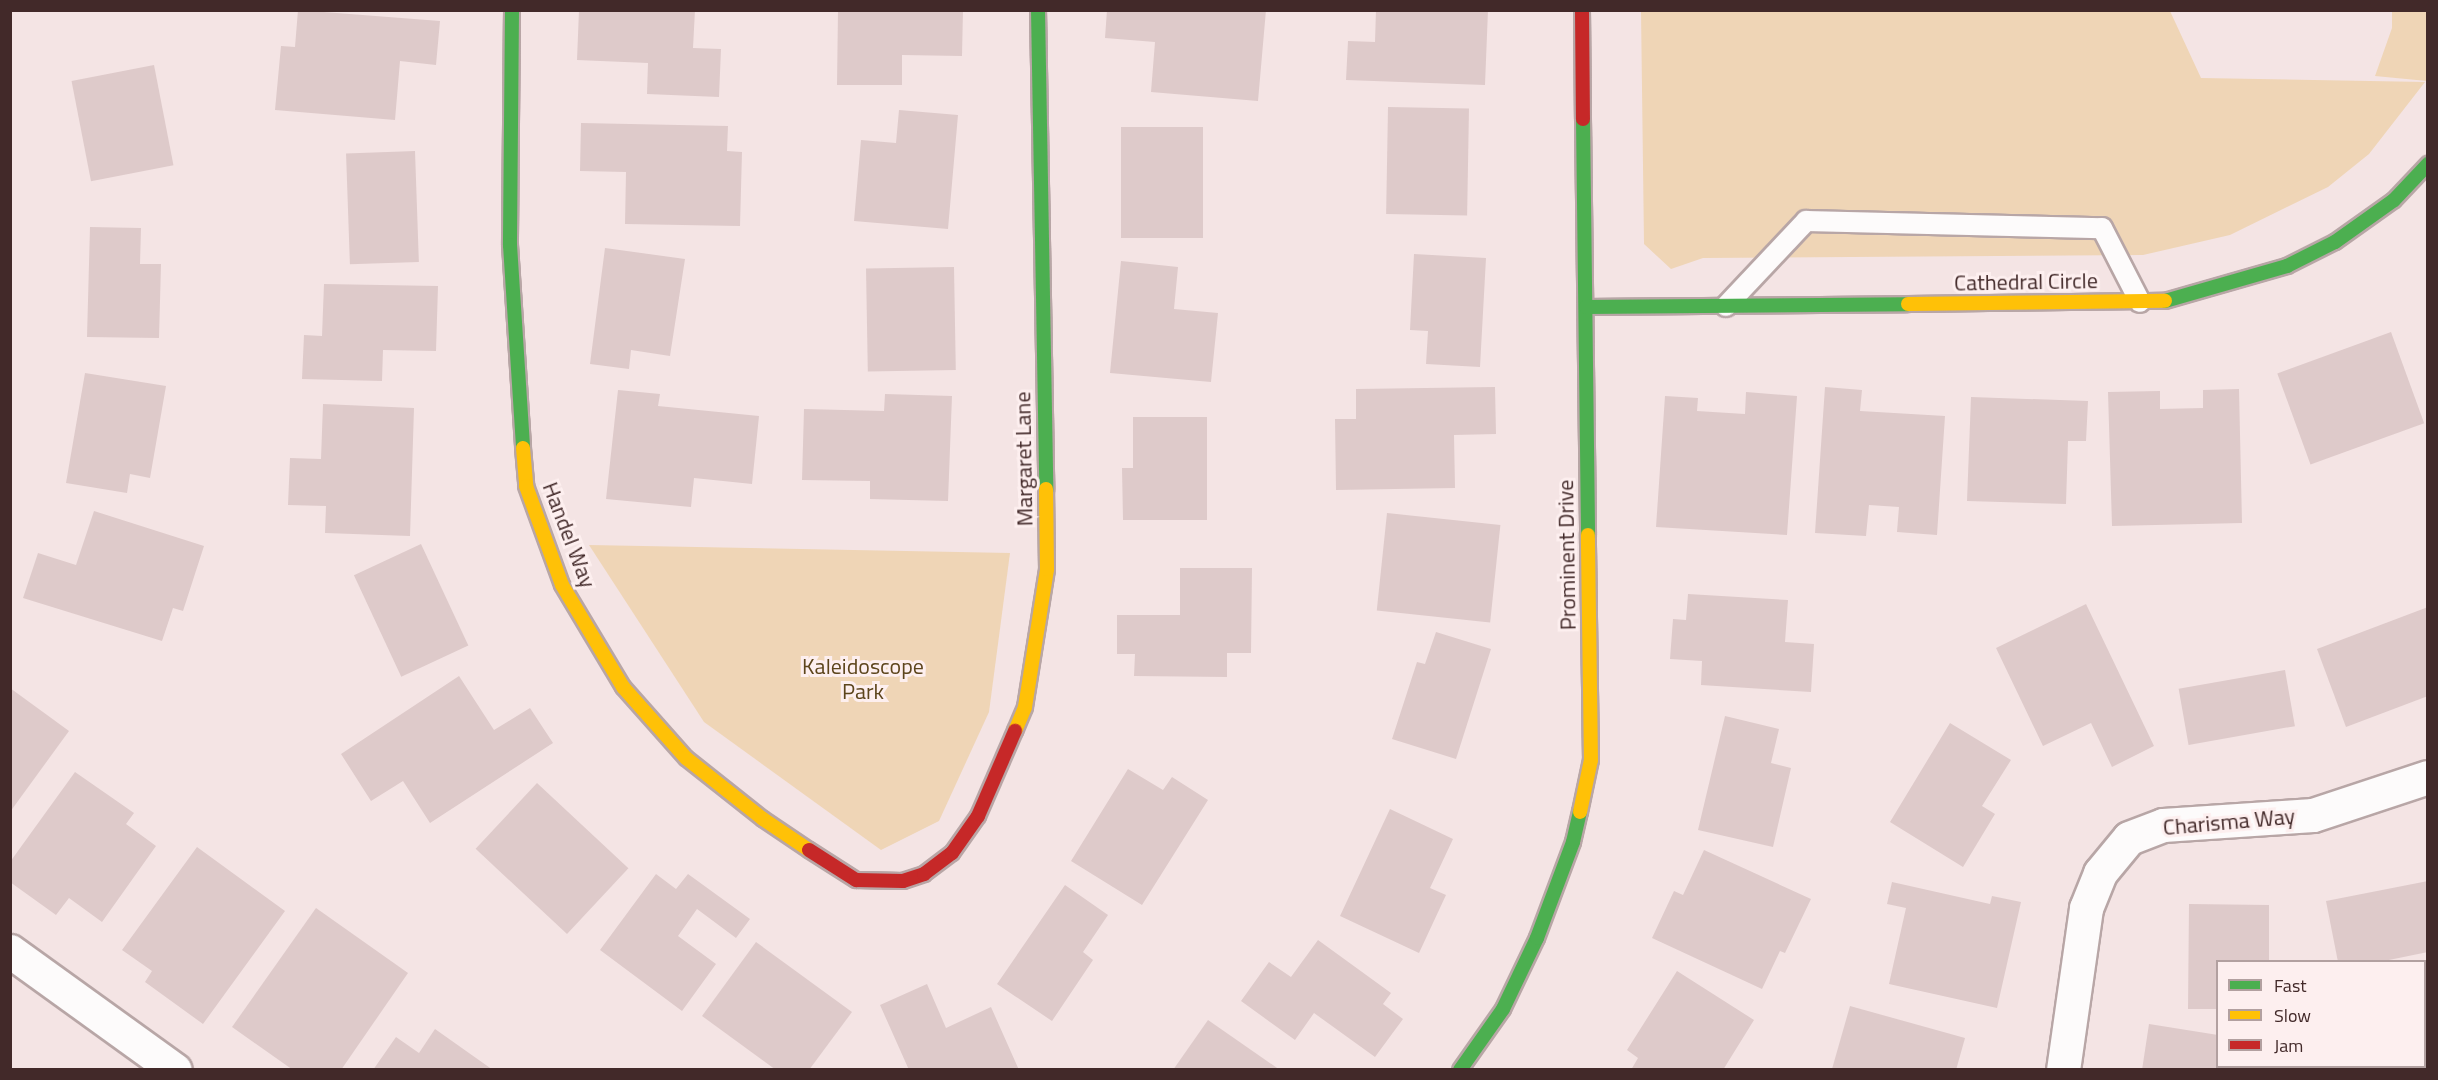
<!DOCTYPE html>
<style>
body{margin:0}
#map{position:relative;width:2438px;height:1080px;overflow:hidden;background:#f4e4e4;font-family:"Titillium Web",sans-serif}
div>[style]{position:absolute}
.green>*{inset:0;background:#efd5b6}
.building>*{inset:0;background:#decaca;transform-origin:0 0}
.roads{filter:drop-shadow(2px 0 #b8a6a6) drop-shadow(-2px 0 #b8a6a6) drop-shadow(0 2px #b8a6a6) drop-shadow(0 -2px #b8a6a6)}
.lane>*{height:20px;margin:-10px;padding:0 10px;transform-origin:10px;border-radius:10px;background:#fdfbfb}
.street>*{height:33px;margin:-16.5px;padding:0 16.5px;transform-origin:16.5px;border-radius:16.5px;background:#fdfbfb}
.fast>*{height:14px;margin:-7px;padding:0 7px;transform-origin:7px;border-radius:7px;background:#4caf50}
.slow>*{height:14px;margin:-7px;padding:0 7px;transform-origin:7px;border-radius:7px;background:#ffc107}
.jam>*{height:14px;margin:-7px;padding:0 7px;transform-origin:7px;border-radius:7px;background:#c62828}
span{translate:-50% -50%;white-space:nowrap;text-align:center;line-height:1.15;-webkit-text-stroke:6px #fdefef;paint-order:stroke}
.street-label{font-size:22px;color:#422929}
.park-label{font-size:22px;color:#5d451c}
.frame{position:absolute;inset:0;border:12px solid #422929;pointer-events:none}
.legend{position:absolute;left:2216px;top:960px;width:210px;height:108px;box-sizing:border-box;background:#fdefef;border:2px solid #b2a0a0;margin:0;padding:8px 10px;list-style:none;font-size:18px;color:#422929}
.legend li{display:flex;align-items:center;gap:12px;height:30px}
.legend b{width:30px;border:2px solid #b2a0a0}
</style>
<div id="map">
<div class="green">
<div style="clip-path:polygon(1641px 11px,2170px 11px,2201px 78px,2425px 82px,2369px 154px,2328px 187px,2230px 235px,2143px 255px,1703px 258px,1671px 269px,1644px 244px)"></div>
<div style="clip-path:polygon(2392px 11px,2427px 11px,2427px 81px,2375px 76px,2392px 28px)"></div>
<div style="clip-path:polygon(589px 545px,1010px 553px,989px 712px,939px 821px,881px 850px,704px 722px)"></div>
</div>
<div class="building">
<div style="clip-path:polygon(298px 10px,440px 21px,436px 65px,400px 61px,395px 120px,275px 110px,281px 46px,295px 47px)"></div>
<div style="clip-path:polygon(579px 10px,695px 10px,693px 48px,721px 49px,719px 97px,647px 94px,648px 63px,577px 60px)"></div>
<div style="clip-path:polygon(838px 10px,963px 10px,962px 56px,902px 55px,902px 85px,837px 85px)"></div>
<div style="clip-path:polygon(1107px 10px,1266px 10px,1258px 101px,1151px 92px,1155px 42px,1105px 38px)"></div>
<div style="clip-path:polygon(1376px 10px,1488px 10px,1485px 85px,1346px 80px,1348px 41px,1375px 42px)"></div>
<div style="left:154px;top:65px;width:102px;height:84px;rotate:79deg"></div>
<div style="left:1388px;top:107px;width:81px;height:107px;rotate:1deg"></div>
<div style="clip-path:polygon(899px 110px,958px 115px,948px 229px,854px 221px,861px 140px,896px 143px)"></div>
<div style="clip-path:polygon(581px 123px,728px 126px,727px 151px,742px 152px,740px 226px,625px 224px,626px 172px,580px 171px)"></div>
<div style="left:1121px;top:127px;width:82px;height:111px"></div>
<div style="left:415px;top:151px;width:111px;height:69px;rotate:88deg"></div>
<div style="clip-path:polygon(90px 227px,141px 228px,140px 264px,161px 264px,159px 338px,87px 337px)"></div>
<div style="clip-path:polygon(605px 248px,685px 259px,670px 356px,631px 350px,629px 369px,590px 364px)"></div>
<div style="clip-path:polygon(1414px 254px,1486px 258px,1480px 367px,1426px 364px,1428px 331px,1410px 330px)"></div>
<div style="clip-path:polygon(1121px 261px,1178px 267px,1174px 309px,1218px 313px,1211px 382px,1110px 373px)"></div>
<div style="left:954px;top:267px;width:103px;height:88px;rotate:89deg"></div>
<div style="clip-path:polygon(324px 284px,438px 286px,436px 351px,383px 350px,382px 381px,302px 379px,304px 335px,322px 336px)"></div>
<div style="left:2391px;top:332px;width:97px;height:121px;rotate:70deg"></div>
<div style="clip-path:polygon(85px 373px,166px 386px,150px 478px,130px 474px,127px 493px,66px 483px)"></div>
<div style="clip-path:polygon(1495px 387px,1496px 434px,1454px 435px,1455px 488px,1336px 490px,1335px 419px,1356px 419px,1356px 389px)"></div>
<div style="clip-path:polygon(1825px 387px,1862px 390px,1860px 411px,1945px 416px,1937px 535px,1897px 532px,1899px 507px,1869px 505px,1866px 536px,1815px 533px)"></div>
<div style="clip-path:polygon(2239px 389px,2242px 523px,2112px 526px,2108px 392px,2160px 391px,2160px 409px,2203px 408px,2203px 390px)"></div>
<div style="clip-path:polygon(618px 390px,660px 394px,658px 406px,759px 416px,752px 484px,694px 478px,691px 507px,606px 499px)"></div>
<div style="clip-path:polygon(1746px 392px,1797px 396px,1787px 535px,1656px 527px,1665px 396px,1698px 398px,1697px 411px,1745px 414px)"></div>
<div style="clip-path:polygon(885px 394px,952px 396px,948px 501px,870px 499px,870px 481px,802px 480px,804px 409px,884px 411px)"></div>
<div style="clip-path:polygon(1971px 397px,2088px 401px,2086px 441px,2068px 441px,2066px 504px,1967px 501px)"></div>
<div style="clip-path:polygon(323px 404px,414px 408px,410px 536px,325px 533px,326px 506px,288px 505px,290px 458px,321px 459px)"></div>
<div style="clip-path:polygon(1133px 417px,1207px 417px,1207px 520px,1123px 520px,1122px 468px,1133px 468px)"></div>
<div style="clip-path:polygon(94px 511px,204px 546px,183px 611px,173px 608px,162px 641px,23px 598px,38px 553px,76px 565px)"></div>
<div style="left:1387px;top:513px;width:114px;height:98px;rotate:6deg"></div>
<div style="left:421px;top:544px;width:112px;height:74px;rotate:65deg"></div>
<div style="clip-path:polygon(1180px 568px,1252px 568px,1251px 653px,1227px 653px,1227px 677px,1134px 676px,1135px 654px,1117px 654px,1117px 615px,1180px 615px)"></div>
<div style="clip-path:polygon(1688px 594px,1788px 600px,1785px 642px,1814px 644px,1811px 692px,1701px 685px,1702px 661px,1670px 659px,1673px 619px,1686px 620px)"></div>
<div style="clip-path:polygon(2086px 604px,2154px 746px,2112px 767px,2091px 723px,2043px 746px,1996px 648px)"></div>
<div style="clip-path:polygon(2428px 607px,2428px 696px,2346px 727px,2317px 649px)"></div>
<div style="clip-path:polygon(1436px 632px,1491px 649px,1456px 759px,1392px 739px,1417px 662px,1425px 664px)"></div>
<div style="left:2285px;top:670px;width:57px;height:108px;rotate:80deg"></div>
<div style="clip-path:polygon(459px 676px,494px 730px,530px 708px,553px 743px,430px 823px,403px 781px,371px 801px,341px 754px)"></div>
<div style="clip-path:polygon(10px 688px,69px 731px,10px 812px)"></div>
<div style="clip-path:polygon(1725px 716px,1779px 729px,1771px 763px,1791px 768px,1773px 847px,1698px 830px)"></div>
<div style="clip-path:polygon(1950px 723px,2011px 760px,1982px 806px,1995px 814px,1963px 867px,1890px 822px)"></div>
<div style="clip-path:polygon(1128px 769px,1163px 790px,1172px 777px,1208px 800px,1142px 905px,1071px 861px)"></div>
<div style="clip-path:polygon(75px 772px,134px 813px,126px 824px,156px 846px,102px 922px,69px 898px,56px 915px,10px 882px,10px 862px)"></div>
<div style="left:537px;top:783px;width:125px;height:90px;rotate:43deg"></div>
<div style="clip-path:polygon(1390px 809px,1453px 839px,1430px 888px,1446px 895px,1419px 953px,1340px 916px)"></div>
<div style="clip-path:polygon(197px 847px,285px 911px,203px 1024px,145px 982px,152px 971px,122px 950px)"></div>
<div style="clip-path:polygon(1704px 850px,1811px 899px,1785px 953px,1780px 951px,1762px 989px,1652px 938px,1674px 891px,1683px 895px)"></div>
<div style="clip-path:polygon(656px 874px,676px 889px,688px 874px,750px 919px,736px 938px,697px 909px,678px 936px,716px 964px,682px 1011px,600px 950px)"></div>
<div style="clip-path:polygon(2428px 881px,2428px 952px,2379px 962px,2338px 962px,2326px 901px)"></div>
<div style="clip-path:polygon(1892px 882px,1990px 904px,1992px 896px,2021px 902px,1997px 1008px,1889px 984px,1906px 908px,1887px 904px)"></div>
<div style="clip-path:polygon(1065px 885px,1108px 915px,1083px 952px,1093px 960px,1052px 1021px,997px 984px)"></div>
<div style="clip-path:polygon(2189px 904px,2269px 905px,2269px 962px,2218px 962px,2218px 1009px,2188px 1009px)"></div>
<div style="clip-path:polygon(316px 908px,408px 973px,341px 1070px,293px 1070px,232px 1027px)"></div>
<div style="clip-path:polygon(1318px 940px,1391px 993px,1383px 1004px,1403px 1019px,1375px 1057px,1314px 1013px,1295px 1040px,1241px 1001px,1269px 962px,1291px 977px)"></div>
<div style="clip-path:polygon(756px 942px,852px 1012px,809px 1070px,776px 1070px,702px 1016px)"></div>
<div style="clip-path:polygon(1677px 971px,1754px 1020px,1723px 1070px,1631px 1070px,1638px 1058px,1627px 1050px)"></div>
<div style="clip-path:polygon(927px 984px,946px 1028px,991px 1007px,1019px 1070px,909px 1070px,880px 1005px)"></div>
<div style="clip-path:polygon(1850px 1006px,1965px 1038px,1956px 1070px,1832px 1069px)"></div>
<div style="clip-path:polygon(1208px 1020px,1280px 1070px,1173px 1070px)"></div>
<div style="clip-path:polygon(2149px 1024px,2218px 1035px,2218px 1066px,2290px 1066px,2290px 1070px,2142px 1070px)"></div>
<div style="clip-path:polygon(435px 1029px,493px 1070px,373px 1070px,396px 1037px,419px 1053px)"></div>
<div style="clip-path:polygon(2424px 1044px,2428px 1044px,2428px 1070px,2386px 1070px,2386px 1066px,2424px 1066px)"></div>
</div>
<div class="roads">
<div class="lane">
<div style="left:1726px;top:306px;width:117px;rotate:-46.7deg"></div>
<div style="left:1806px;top:221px;width:296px;rotate:1.4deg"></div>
<div style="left:2102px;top:228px;width:83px;rotate:62.8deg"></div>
</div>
<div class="street">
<div style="left:10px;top:951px;width:203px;rotate:35.8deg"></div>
<div style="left:2063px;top:1070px;width:164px;rotate:-81.9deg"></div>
<div style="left:2086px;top:908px;width:38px;rotate:-68deg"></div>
<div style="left:2100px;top:873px;width:45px;rotate:-50.4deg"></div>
<div style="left:2129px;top:838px;width:36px;rotate:-21deg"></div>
<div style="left:2163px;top:825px;width:150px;rotate:-3.8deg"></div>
<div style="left:2313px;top:815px;width:121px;rotate:-18.3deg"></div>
</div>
<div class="fast">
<div style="left:512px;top:10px;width:235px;rotate:90.5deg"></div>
<div style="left:510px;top:245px;width:203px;rotate:86.3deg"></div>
<div style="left:1038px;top:10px;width:479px;rotate:89deg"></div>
<div style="left:1583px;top:119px;width:416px;rotate:89.3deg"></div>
<div style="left:2165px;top:301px;width:127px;rotate:-16deg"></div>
<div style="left:2287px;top:266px;width:54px;rotate:-26.6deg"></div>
<div style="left:2335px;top:242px;width:72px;rotate:-35.4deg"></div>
<div style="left:2394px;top:200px;width:50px;rotate:-46.6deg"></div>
<div style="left:1586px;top:307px;width:322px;rotate:-0.5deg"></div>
<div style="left:1460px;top:1070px;width:75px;rotate:-54.8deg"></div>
<div style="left:1503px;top:1009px;width:79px;rotate:-64.4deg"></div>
<div style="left:1537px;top:938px;width:103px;rotate:-69.4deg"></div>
<div style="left:1573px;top:842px;width:31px;rotate:-77deg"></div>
</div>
<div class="slow">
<div style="left:1908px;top:304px;width:257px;rotate:-0.7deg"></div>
<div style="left:523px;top:448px;width:38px;rotate:85deg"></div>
<div style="left:526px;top:486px;width:105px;rotate:70deg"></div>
<div style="left:562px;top:585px;width:119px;rotate:59.1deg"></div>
<div style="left:623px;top:687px;width:95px;rotate:48.4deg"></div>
<div style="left:686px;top:758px;width:98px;rotate:38.4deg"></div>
<div style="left:763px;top:819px;width:55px;rotate:34deg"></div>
<div style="left:1015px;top:731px;width:26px;rotate:-67deg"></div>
<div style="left:1025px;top:707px;width:140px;rotate:-80.9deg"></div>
<div style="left:1047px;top:569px;width:80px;rotate:-90.7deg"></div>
<div style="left:1580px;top:812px;width:53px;rotate:-78.1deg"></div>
<div style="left:1591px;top:760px;width:225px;rotate:-90.8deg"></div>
</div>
<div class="jam">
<div style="left:1582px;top:10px;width:109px;rotate:89.5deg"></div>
<div style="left:809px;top:850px;width:56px;rotate:32.6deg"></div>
<div style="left:856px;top:880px;width:47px;rotate:1.2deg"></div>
<div style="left:903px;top:881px;width:22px;rotate:-18deg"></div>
<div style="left:924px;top:874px;width:35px;rotate:-37deg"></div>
<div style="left:952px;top:853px;width:45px;rotate:-54.9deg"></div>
<div style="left:978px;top:816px;width:93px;rotate:-66.5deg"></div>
</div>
</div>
<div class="street-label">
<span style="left:2026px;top:282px;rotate:-1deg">Cathedral Circle</span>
<span style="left:1024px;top:459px;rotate:-91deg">Margaret Lane</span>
<span style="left:569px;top:535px;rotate:69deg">Handel Way</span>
<span style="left:1567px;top:555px;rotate:-91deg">Prominent Drive</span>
<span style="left:2229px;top:822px;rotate:-5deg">Charisma Way</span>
</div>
<div class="park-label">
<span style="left:863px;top:679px">Kaleidoscope<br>Park</span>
</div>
<div class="frame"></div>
<ul class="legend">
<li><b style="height:8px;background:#4caf50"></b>Fast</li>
<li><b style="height:8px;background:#ffc107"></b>Slow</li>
<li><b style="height:8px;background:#c62828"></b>Jam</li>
</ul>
</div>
